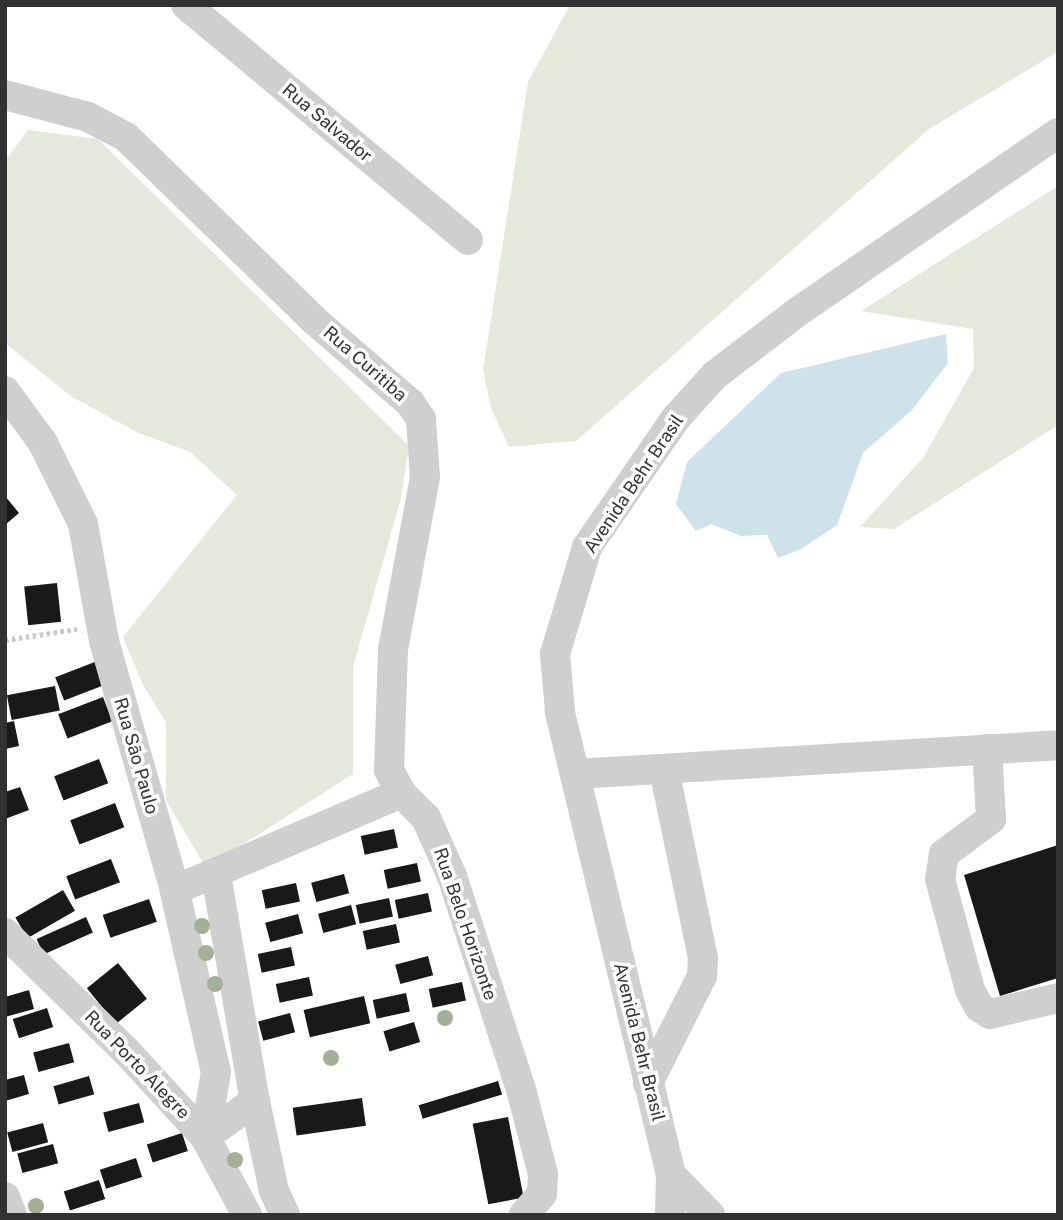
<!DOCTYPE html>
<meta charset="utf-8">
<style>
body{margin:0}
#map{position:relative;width:1063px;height:1220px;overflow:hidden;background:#fff;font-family:"Public Sans",sans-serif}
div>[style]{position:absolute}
.green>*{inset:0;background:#e4e9dc}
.water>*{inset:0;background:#cde2ea}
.building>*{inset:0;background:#191919;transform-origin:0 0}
.path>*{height:4.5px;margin-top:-2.25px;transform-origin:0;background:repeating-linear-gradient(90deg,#c9c9c9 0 3.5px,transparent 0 7px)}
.minor>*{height:30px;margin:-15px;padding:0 15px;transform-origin:15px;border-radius:15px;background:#cfcfcf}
.trees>*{width:16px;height:16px;margin:-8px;border-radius:50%;background:#a4af96}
span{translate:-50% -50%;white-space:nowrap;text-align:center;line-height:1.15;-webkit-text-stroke:7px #fff;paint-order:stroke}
.street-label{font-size:18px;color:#323232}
.frame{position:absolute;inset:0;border:7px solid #323232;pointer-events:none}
</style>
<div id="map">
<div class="green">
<div style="clip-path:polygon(570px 5px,1058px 5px,1058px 52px,929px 129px,576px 441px,509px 447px,491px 408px,483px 370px,528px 82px)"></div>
<div style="clip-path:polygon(28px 130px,98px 139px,409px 446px,401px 498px,353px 667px,353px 774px,206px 868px,166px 800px,166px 722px,143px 685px,123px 637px,237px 495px,190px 452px,139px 433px,72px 397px,5px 343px,5px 161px)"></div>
<div style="clip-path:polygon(1058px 186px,1058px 425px,894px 529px,860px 527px,923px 458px,974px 368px,973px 329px,861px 311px)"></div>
</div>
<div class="water">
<div style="clip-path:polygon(946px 334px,948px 363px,912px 410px,863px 453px,837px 525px,801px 549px,778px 558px,767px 535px,741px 536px,711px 524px,696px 531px,676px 504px,687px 462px,781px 373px)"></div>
</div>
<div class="building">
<div style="clip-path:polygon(5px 496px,19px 513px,5px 525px)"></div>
<div style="left:57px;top:583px;width:39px;height:33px;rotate:84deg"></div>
<div style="left:100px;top:660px;width:25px;height:48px;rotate:69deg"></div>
<div style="left:55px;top:686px;width:25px;height:49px;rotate:79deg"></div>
<div style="left:103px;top:697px;width:26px;height:48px;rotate:69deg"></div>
<div style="clip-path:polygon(14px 721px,19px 746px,5px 749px,5px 723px)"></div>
<div style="left:99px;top:759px;width:26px;height:48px;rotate:69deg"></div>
<div style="clip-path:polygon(20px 787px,29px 810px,5px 819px,5px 792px)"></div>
<div style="left:115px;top:803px;width:26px;height:48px;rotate:69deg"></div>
<div style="left:394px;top:829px;width:19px;height:34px;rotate:78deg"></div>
<div style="clip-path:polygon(1058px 845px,1058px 978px,1000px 996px,964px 875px)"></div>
<div style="left:111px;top:859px;width:25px;height:48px;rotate:69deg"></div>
<div style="left:417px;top:863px;width:19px;height:34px;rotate:78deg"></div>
<div style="left:344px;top:874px;width:20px;height:34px;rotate:75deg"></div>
<div style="left:296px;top:883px;width:19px;height:35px;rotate:78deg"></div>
<div style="left:63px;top:890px;width:24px;height:55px;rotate:60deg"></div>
<div style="left:428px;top:893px;width:19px;height:34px;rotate:78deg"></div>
<div style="left:389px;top:898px;width:19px;height:34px;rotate:78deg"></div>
<div style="left:149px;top:899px;width:24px;height:49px;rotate:71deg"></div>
<div style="left:351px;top:905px;width:20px;height:34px;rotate:75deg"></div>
<div style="left:298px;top:914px;width:20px;height:34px;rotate:75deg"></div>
<div style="left:86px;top:917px;width:17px;height:54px;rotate:66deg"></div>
<div style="left:396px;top:924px;width:19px;height:34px;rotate:78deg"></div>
<div style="left:291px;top:947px;width:19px;height:34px;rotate:78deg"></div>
<div style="left:428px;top:956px;width:20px;height:34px;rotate:75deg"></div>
<div style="left:118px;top:963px;width:46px;height:40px;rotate:51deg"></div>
<div style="left:309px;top:977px;width:19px;height:34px;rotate:78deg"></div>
<div style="left:462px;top:982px;width:19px;height:34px;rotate:78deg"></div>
<div style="clip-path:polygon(29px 990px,34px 1009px,5px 1017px,5px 997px)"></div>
<div style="left:406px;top:993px;width:19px;height:34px;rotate:78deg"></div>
<div style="left:364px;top:996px;width:28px;height:62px;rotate:77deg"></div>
<div style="left:47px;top:1008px;width:20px;height:36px;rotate:72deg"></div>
<div style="left:290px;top:1013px;width:20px;height:33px;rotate:75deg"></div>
<div style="left:414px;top:1022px;width:21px;height:32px;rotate:73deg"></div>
<div style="left:69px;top:1043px;width:20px;height:37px;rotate:75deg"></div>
<div style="clip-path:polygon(24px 1075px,29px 1094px,5px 1101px,5px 1080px)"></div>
<div style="left:89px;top:1076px;width:19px;height:37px;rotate:74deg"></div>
<div style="left:498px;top:1081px;width:14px;height:83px;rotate:73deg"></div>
<div style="left:362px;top:1098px;width:28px;height:70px;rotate:82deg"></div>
<div style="left:139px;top:1103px;width:20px;height:37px;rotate:75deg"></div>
<div style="left:508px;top:1117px;width:82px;height:36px;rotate:79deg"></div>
<div style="left:43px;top:1123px;width:20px;height:37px;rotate:75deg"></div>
<div style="left:182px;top:1133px;width:19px;height:37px;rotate:72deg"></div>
<div style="left:53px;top:1144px;width:20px;height:37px;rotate:75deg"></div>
<div style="left:136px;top:1158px;width:20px;height:38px;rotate:72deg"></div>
<div style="left:99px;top:1180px;width:20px;height:37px;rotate:72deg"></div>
</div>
<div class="path">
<div style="left:5px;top:640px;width:73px;rotate:-8.7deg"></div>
</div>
<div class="minor">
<div style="left:186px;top:5px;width:367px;rotate:39.8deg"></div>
<div style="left:5px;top:95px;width:86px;rotate:14.8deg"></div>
<div style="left:88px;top:117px;width:43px;rotate:27.8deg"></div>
<div style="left:126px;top:137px;width:262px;rotate:44.2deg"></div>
<div style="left:314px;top:320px;width:127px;rotate:40.8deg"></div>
<div style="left:410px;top:403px;width:19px;rotate:55deg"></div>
<div style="left:421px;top:419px;width:58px;rotate:86.1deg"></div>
<div style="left:425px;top:477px;width:176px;rotate:100.5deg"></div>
<div style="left:393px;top:650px;width:120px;rotate:91.9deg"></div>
<div style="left:389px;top:770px;width:26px;rotate:62deg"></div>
<div style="left:5px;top:391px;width:64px;rotate:53.8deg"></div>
<div style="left:43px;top:443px;width:90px;rotate:63.7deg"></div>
<div style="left:83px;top:524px;width:119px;rotate:79.8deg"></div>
<div style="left:104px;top:641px;width:248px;rotate:74.1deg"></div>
<div style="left:172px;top:879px;width:198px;rotate:77.2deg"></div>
<div style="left:216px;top:1072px;width:66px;rotate:99.6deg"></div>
<div style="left:987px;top:749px;width:70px;rotate:86.7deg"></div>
<div style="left:991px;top:819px;width:59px;rotate:143.3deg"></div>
<div style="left:944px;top:854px;width:25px;rotate:99deg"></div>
<div style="left:940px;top:879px;width:115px;rotate:74.9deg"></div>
<div style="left:970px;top:990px;width:19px;rotate:62deg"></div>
<div style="left:979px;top:1007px;width:13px;rotate:32deg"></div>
<div style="left:990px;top:1014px;width:70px;rotate:-13.2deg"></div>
<div style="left:575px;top:774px;width:484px;rotate:-3.4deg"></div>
<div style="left:216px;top:874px;width:230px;rotate:80.3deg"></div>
<div style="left:255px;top:1101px;width:92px;rotate:78.1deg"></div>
<div style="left:274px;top:1191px;width:26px;rotate:65deg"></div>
<div style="left:175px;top:890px;width:246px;rotate:-23.2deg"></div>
<div style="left:401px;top:793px;width:35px;rotate:45deg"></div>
<div style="left:426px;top:818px;width:64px;rotate:65.9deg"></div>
<div style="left:452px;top:876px;width:228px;rotate:72.1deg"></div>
<div style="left:522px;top:1093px;width:84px;rotate:75.5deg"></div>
<div style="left:543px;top:1174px;width:20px;rotate:93deg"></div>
<div style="left:542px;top:1194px;width:28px;rotate:131deg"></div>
<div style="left:5px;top:933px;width:169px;rotate:44.3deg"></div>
<div style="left:126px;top:1051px;width:117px;rotate:47.4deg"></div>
<div style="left:205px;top:1137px;width:89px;rotate:61.7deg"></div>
<div style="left:648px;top:1083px;width:120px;rotate:-63.2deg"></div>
<div style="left:702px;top:976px;width:18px;rotate:-87deg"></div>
<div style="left:703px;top:958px;width:192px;rotate:-101.7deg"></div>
<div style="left:205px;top:1137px;width:62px;rotate:-35.8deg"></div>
<div style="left:671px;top:1175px;width:56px;rotate:45.7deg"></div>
<div style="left:5px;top:1197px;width:19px;rotate:69deg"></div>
<div style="left:670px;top:1215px;width:40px;rotate:-88.6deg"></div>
<div style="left:671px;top:1175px;width:477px;rotate:-103.5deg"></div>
<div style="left:560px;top:711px;width:57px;rotate:-95deg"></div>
<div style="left:555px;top:654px;width:112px;rotate:-73.3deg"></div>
<div style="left:587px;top:547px;width:157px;rotate:-55.4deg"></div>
<div style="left:676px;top:418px;width:58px;rotate:-47.8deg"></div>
<div style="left:715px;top:375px;width:102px;rotate:-37.4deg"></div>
<div style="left:796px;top:313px;width:318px;rotate:-34.5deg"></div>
</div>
<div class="trees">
<div style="left:202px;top:926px"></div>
<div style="left:206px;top:953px"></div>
<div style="left:215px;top:984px"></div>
<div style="left:445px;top:1018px"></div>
<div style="left:331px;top:1058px"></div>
<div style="left:235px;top:1160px"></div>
<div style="left:36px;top:1206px"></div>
</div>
<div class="street-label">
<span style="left:327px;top:123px;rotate:40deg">Rua Salvador</span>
<span style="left:365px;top:364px;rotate:41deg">Rua Curitiba</span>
<span style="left:634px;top:484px;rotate:-56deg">Avenida Behr Brasil</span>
<span style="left:136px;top:756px;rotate:74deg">Rua São Paulo</span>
<span style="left:465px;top:924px;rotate:71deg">Rua Belo Horizonte</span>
<span style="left:639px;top:1042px;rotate:76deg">Avenida Behr Brasil</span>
<span style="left:137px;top:1065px;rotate:46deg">Rua Porto Alegre</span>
</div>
<div class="frame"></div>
</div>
